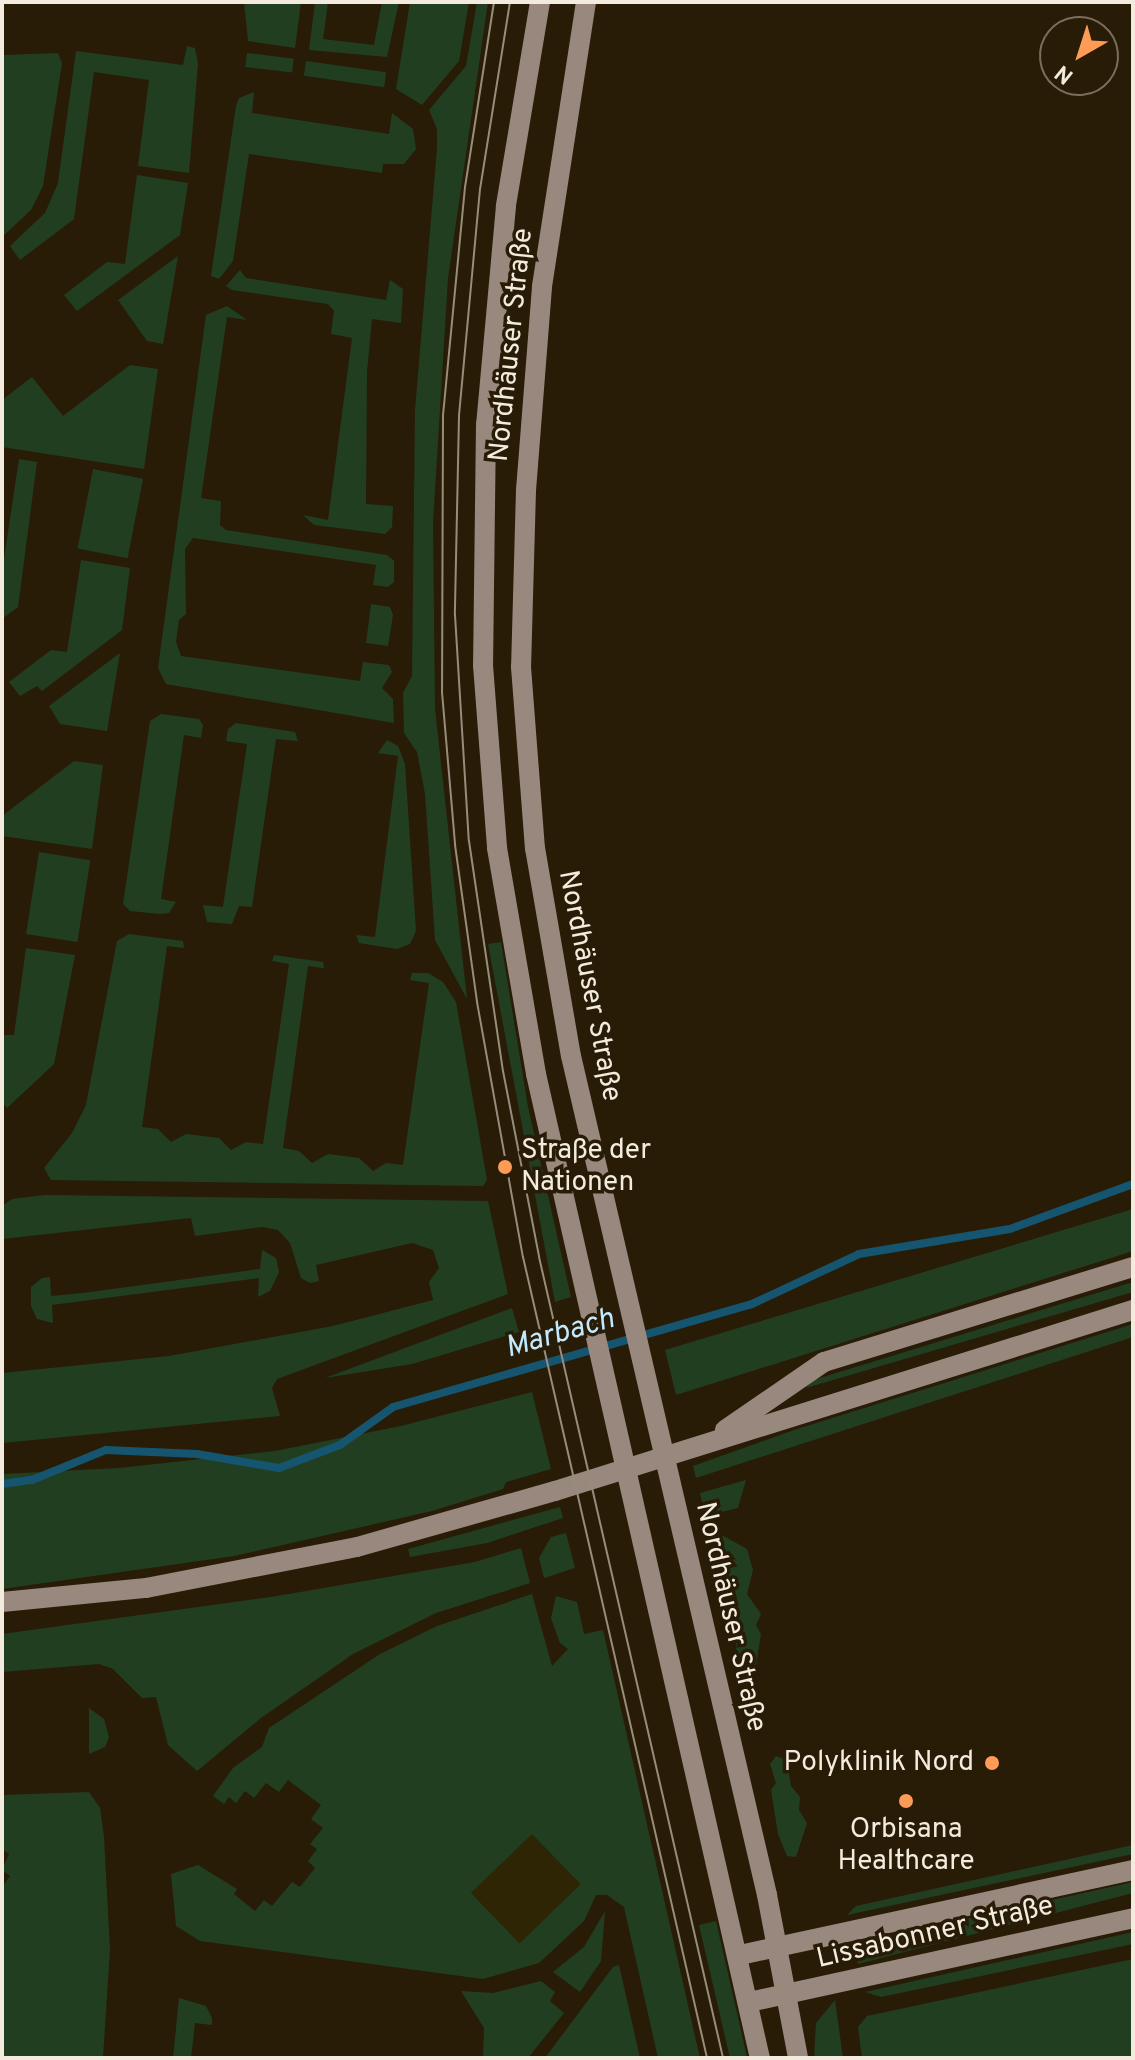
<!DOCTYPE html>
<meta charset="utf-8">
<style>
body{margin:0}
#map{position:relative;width:1135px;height:2060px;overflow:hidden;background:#281c07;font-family:Overpass,sans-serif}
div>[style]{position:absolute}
.green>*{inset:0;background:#223e20;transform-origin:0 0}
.sand>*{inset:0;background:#2d2504;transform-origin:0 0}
.stream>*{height:8px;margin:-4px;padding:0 4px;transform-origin:4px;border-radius:4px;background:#165570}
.secondary>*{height:20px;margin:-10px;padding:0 10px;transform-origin:10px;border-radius:10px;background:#99887e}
.tram>*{height:2px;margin:-1px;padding:0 1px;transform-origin:1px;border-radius:1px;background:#978d7d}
.dots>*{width:22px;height:22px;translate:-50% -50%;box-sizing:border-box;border:4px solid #281c07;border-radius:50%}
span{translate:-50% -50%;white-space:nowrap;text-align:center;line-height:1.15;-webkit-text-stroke:7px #281c07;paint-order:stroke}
.street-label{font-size:28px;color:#f3ebde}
.poi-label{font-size:28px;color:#f3ebde}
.left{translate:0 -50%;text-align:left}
.right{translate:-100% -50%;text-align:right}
.water-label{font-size:30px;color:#c2e9fe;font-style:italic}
.frame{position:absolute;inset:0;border:4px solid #f3ebde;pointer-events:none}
.north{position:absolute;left:1039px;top:16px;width:80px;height:80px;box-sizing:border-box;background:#281c07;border:2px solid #796f5d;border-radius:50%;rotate:219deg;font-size:22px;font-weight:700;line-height:32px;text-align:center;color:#f3ebde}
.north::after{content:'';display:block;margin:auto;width:28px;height:36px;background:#fe9c57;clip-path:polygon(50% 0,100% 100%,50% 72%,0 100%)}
</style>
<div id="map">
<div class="green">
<div style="clip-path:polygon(244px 2px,301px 2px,295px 48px,248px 41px)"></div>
<div style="clip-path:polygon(315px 2px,328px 2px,323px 39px,374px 45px,382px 2px,399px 2px,387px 57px,309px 50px)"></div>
<div style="clip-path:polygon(410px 2px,469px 2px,459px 61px,422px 105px,396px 89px)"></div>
<div style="clip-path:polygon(477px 2px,488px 2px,448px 278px,433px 523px,435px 709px,467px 999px,435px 940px,425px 794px,417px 752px,404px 733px,403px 693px,412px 676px,415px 410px,437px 148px,437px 129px,429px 110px,466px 66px)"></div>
<div style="clip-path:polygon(187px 46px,195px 48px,198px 64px,189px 173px,138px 166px,149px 80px,94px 72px,74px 219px,20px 260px,10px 246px,45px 213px,58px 183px,76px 51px,183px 65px)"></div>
<div style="clip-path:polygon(58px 53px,62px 63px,43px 186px,31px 210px,2px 237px,2px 55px)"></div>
<div style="left:247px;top:53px;width:47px;height:14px;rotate:7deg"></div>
<div style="left:306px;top:61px;width:81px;height:15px;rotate:8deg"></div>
<div style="clip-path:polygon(254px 92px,252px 113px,389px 134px,392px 113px,413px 129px,416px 149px,404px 164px,383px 164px,382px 173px,249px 154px,233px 261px,219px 279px,211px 276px,236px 106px,239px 98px)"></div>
<div style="clip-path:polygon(137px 175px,188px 183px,180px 235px,77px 311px,64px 295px,107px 262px,125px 264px)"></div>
<div style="clip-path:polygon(178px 256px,163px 344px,147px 341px,118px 300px)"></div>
<div style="clip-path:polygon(240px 270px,246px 278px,386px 300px,390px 280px,403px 289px,401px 323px,372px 319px,367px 372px,366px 504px,393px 506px,392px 527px,385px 534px,314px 525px,303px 515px,328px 520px,352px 338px,331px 334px,334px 311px,328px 304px,232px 290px,226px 286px)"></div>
<div style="clip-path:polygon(227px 306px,247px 320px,227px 317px,201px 498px,221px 501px,220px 525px,226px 530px,387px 555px,394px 561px,394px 582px,388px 587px,373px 585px,376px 565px,193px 538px,185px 549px,186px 614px,179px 620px,176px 642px,181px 656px,360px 681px,363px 662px,389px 665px,392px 672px,382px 688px,393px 699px,394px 723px,166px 684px,158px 668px,206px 315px)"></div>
<div style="clip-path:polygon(130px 365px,158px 369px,144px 469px,2px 447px,2px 400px,32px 377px,63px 416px)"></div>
<div style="clip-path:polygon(19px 459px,37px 462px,18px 607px,2px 619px,2px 572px)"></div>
<div style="left:93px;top:469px;width:51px;height:81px;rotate:11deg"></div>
<div style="clip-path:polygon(81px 560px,130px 568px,122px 630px,42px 691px,37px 686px,20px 696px,9px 682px,51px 650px,67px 652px)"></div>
<div style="clip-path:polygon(371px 604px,390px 607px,393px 615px,388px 646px,366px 643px)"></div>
<div style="clip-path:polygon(120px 653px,107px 731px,60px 724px,49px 706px)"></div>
<div style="clip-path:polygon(161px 714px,199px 719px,203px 725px,201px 738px,184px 735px,161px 899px,176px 902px,169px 913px,160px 914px,130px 911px,123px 904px,150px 721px)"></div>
<div style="clip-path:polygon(236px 723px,295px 732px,298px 741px,276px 739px,252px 907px,239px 906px,232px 924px,207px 922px,203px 905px,223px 907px,247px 744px,226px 741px,228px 729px)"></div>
<div style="clip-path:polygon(387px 740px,398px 746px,405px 764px,416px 931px,410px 944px,397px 949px,359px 943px,356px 935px,375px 937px,398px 756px,378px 753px)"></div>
<div style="clip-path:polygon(74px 761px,103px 765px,92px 849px,2px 836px,2px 816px)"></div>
<div style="left:39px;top:852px;width:52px;height:83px;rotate:9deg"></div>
<div style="clip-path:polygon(129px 934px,183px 941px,184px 948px,167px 946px,142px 1127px,158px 1129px,171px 1142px,186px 1134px,219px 1138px,231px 1150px,246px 1142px,263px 1144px,289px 964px,272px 961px,274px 955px,323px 962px,324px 968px,308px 966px,283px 1148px,299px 1151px,312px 1163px,328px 1154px,359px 1158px,373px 1171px,386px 1163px,403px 1165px,429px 983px,410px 980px,412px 973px,428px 973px,443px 982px,456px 1002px,487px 1180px,483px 1186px,51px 1180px,44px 1168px,72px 1133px,86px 1105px,117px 941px)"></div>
<div style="clip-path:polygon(501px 942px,528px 1107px,571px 1297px,555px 1302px,488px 944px)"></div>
<div style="clip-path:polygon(26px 948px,75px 955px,54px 1064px,7px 1108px,2px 1102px,2px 1035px,14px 1035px)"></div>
<div style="clip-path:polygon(45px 1195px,488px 1201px,508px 1294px,277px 1379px,272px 1388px,280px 1416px,2px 1443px,2px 1373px,169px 1356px,333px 1326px,433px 1300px,429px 1282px,439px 1268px,433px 1250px,412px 1243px,316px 1265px,319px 1281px,310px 1283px,301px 1278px,290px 1243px,278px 1230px,262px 1227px,195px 1236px,191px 1218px,2px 1239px,2px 1206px,12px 1199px)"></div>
<div style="clip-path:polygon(1133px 1209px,1133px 1251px,676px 1395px,665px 1350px)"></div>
<div style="clip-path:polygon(262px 1250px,276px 1258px,279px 1272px,270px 1291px,258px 1297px,259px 1278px,52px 1305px,53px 1323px,37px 1319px,31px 1306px,31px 1287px,42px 1278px,50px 1277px,51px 1296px,83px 1293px,260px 1269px)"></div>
<div style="clip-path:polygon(1133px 1282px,1133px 1292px,806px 1388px,810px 1381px)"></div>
<div style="clip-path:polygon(512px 1308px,519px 1332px,412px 1364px,325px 1378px)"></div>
<div style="clip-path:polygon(1133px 1324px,1133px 1337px,696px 1478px,693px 1466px,794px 1430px)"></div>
<div style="clip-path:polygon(532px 1392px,551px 1469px,506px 1482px,503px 1489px,432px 1511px,234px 1556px,2px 1589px,2px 1474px,119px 1468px,275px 1451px,401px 1426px)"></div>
<div style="clip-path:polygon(746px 1480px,738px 1508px,705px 1516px,700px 1493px)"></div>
<div style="clip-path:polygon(560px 1507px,563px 1518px,487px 1543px,410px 1557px,408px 1549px)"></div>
<div style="clip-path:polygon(566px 1533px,575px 1568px,544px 1578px,539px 1558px,551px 1537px)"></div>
<div style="clip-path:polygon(720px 1534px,747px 1549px,753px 1570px,747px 1594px,761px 1614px,756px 1625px,761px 1634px,755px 1671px,746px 1677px,737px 1667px,735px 1626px,722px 1611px,724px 1601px,711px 1581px,718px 1562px,712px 1552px)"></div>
<div style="clip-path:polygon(521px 1548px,530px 1583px,436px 1613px,353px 1654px,261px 1718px,197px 1771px,168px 1745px,156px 1697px,142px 1698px,113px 1669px,99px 1664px,2px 1672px,2px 1634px,271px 1597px,475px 1562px)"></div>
<div style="clip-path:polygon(532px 1594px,552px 1666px,568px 1649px,560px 1643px,551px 1618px,556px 1596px,577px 1602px,584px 1634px,603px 1630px,700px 2058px,658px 2058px,624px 1907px,607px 1895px,596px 1895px,584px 1921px,539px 1963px,483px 1979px,200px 1941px,176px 1926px,171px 1874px,198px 1865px,237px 1889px,234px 1894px,255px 1911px,264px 1900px,272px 1906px,292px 1882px,300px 1887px,315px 1868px,308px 1861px,317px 1849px,310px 1844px,323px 1828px,311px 1819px,321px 1805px,288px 1780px,279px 1792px,266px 1783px,254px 1798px,245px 1791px,236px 1803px,229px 1797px,224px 1804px,213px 1796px,233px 1768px,262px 1747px,269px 1728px,380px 1654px,437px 1626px)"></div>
<div style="clip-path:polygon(89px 1708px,104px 1719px,109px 1737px,105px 1747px,89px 1754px)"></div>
<div style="clip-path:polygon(776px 1756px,787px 1760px,791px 1786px,800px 1797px,799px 1810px,807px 1823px,796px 1857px,787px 1856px,778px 1834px,771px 1790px,776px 1783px,770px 1764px)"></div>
<div style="clip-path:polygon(89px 1792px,100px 1808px,104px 1837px,110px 1949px,103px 2058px,2px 2058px,2px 1887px,10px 1876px,2px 1870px,9px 1854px,2px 1849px,2px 1795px)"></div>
<div style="clip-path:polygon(1133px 1845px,1133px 1854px,847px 1915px,856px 1906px)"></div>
<div style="clip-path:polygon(1133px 1882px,1133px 1893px,858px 1964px,854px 1944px)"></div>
<div style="clip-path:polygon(605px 1911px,601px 1961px,580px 1992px,553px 1972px,584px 1947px)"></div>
<div style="clip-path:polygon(716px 1921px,742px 2035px,747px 2058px,730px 2058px,699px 1925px)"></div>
<div style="clip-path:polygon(1133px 1932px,1133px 1944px,881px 1997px,865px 1992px)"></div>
<div style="clip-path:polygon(1133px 1959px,1133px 2058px,862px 2058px,858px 2027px,867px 2016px)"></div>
<div style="clip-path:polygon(619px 1965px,640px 2058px,545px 2058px,613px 1967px)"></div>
<div style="clip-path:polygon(541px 1981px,555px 1992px,550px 2001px,564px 2013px,528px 2058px,483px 2058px,484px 2028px,461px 1991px,493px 1993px)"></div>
<div style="clip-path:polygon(179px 1998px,206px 2006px,212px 2018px,212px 2025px,195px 2023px,191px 2058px,173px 2058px)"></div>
<div style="clip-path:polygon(835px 2000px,843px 2058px,814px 2058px,816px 2023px)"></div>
</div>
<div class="sand">
<div style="left:532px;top:1834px;width:70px;height:85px;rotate:46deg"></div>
</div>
<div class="stream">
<div style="left:2px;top:1484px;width:30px;rotate:-8deg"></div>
<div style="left:32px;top:1480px;width:80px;rotate:-22.1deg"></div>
<div style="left:106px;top:1450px;width:91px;rotate:2.5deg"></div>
<div style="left:197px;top:1454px;width:83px;rotate:9.7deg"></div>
<div style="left:279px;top:1468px;width:65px;rotate:-20.7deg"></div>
<div style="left:340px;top:1445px;width:65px;rotate:-35.6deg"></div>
<div style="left:393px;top:1407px;width:373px;rotate:-16deg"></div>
<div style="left:752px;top:1304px;width:118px;rotate:-25deg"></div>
<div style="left:859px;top:1254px;width:153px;rotate:-9.4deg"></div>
<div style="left:1010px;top:1229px;width:131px;rotate:-20.1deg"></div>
</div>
<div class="secondary">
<div style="left:540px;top:2px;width:207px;rotate:99.5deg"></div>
<div style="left:506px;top:206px;width:219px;rotate:95.2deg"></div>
<div style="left:486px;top:424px;width:241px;rotate:90.7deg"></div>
<div style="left:483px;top:665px;width:184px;rotate:85.6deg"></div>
<div style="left:497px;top:848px;width:229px;rotate:80.2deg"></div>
<div style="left:536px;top:1074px;width:1009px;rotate:77.18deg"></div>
<div style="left:586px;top:2px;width:288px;rotate:98.8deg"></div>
<div style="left:542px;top:287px;width:204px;rotate:94.5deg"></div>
<div style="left:526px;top:490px;width:177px;rotate:91.6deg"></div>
<div style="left:521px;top:667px;width:182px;rotate:85.6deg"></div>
<div style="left:535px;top:848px;width:211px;rotate:80.2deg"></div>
<div style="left:571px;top:1056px;width:862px;rotate:76.85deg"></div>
<div style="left:767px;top:1895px;width:166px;rotate:79.2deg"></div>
<div style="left:725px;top:1430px;width:120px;rotate:-34.5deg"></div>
<div style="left:824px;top:1362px;width:323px;rotate:-17.1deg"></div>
<div style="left:2px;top:1602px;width:145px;rotate:-5.6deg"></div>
<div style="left:146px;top:1588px;width:215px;rotate:-11deg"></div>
<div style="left:357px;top:1547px;width:206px;rotate:-15.8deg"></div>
<div style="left:555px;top:1491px;width:606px;rotate:-17.39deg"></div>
<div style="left:740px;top:1955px;width:402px;rotate:-12.2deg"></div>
<div style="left:749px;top:2002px;width:393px;rotate:-12.3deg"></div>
</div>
<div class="tram">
<div style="left:494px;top:2px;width:187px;rotate:98.9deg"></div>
<div style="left:465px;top:187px;width:230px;rotate:95.5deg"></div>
<div style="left:443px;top:416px;width:276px;rotate:90.2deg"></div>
<div style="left:442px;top:692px;width:154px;rotate:85.1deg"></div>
<div style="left:455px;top:845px;width:159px;rotate:82deg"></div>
<div style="left:477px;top:1002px;width:259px;rotate:79.8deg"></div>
<div style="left:523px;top:1257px;width:822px;rotate:77.06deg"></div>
<div style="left:510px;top:2px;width:189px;rotate:99.1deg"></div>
<div style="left:480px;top:189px;width:228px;rotate:95.3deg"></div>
<div style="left:459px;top:416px;width:199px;rotate:91.2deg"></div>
<div style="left:455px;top:615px;width:226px;rotate:86.5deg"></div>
<div style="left:469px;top:841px;width:232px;rotate:81.6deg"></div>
<div style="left:503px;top:1071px;width:189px;rotate:79deg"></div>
<div style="left:539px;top:1257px;width:822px;rotate:77.06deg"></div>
</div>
<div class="dots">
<div style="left:505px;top:1167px;background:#fe9c57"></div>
<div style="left:992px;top:1763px;background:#fe9c57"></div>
<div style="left:906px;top:1801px;background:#fe9c57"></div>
</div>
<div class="street-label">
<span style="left:512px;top:345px;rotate:-84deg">Nordhäuser Straße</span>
<span style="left:589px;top:986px;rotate:79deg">Nordhäuser Straße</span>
<span style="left:730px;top:1617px;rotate:77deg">Nordhäuser Straße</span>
<span style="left:935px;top:1933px;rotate:-13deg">Lissabonner Straße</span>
</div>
<div class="poi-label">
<span class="left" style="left:521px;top:1167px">Straße der<br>Nationen</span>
<span class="right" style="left:974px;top:1763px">Polyklinik Nord</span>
<span style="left:906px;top:1846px">Orbisana<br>Healthcare</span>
</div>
<div class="water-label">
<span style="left:560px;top:1335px;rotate:-16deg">Marbach</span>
</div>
<div class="frame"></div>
<div class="north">N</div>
</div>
